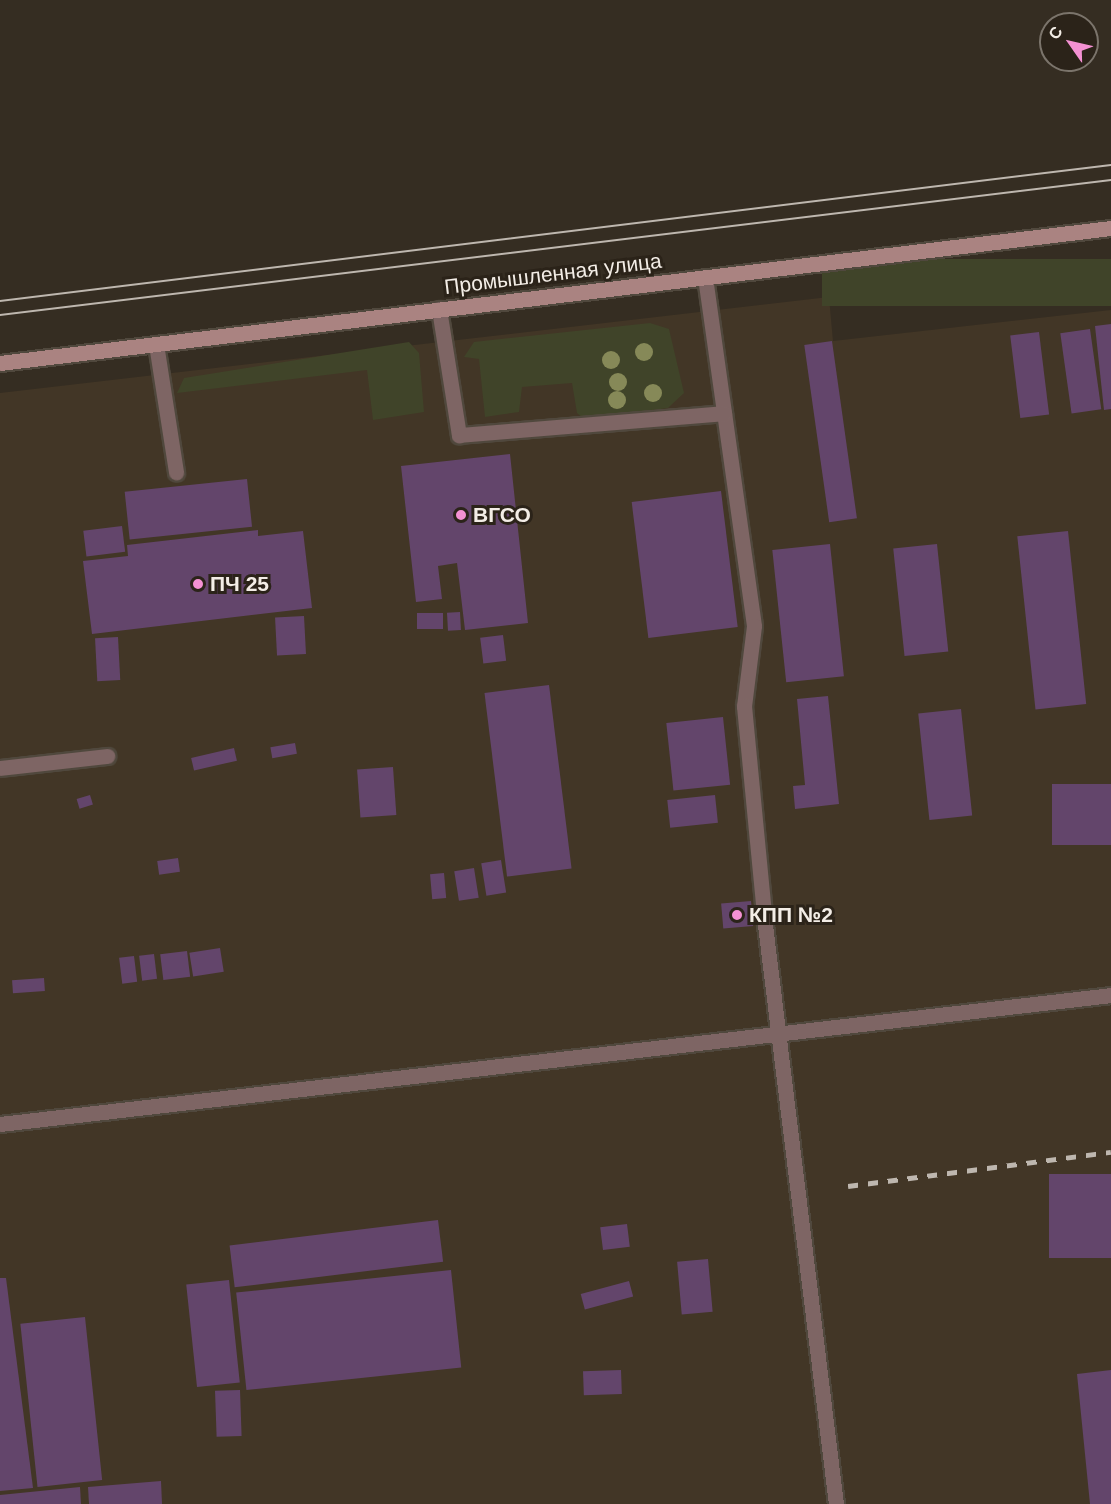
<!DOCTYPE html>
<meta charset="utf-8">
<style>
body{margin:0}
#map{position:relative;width:1111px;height:1504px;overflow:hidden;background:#352d22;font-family:Arial,sans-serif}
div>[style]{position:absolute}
.built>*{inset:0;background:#423626}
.green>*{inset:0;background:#404429;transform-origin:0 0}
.building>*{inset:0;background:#63456b;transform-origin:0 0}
.roads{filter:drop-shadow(2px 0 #50483d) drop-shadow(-2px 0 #50483d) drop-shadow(0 2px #50483d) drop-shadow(0 -2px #50483d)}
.lane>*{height:15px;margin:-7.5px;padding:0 7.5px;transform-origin:7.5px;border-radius:7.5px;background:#7e6564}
.secondary>*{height:15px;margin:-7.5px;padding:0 7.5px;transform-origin:7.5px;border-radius:7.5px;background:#aa8381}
.tram>*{height:1.5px;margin:-0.75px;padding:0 0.75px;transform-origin:0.75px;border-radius:0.75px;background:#beb7af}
.rail>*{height:4.5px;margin-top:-2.25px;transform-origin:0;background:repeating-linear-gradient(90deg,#beb7af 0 10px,transparent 0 20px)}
.trees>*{width:18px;height:18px;margin:-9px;border-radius:50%;background:#868958}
.dots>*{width:16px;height:16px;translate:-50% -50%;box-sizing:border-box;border:3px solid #2b2319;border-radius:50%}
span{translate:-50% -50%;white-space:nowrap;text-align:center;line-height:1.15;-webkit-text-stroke:6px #2b2319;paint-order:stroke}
.street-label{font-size:21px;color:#f3ede6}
.poi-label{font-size:21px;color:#f3ede6;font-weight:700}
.left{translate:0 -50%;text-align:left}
.north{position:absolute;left:1039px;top:12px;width:60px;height:60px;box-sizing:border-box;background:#2b2319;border:2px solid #7b746b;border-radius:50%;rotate:304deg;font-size:16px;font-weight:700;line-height:24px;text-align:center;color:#f3ede6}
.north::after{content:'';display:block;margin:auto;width:21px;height:27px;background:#f491d3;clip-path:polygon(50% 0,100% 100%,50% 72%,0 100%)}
</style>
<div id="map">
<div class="built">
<div style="clip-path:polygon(829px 297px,833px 341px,1111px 310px,1111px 1504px,0 1504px,0 393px)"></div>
</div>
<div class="green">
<div style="left:1111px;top:259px;width:47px;height:289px;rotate:90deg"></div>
<div style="clip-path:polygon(650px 323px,669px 329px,684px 393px,668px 408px,584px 419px,577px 413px,572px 383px,522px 387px,519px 412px,485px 417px,479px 359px,464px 357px,474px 342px)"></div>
<div style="clip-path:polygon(409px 342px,419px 353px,424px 412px,373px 420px,367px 370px,177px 393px,184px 378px)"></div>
</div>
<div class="building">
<div style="clip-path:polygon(1111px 324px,1111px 409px,1104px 410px,1095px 326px)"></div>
<div style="left:1090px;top:329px;width:81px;height:30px;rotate:82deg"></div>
<div style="left:1039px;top:332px;width:83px;height:29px;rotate:83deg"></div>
<div style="left:832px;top:341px;width:179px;height:28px;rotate:82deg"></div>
<div style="clip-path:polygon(510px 454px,528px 623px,465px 630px,457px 563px,438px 566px,442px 599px,416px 602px,401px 466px)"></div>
<div style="left:247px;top:479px;width:48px;height:123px;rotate:84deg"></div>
<div style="left:721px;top:491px;width:137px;height:90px;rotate:83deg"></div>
<div style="left:122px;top:526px;width:26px;height:39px;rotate:83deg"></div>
<div style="clip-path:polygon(258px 530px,258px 536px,303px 531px,312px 608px,92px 634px,83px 561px,128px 556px,127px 545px)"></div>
<div style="left:1068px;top:531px;width:174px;height:51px;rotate:84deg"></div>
<div style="left:830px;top:544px;width:133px;height:58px;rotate:84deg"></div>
<div style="left:937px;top:544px;width:108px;height:44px;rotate:84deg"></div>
<div style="left:460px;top:612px;width:18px;height:13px;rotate:87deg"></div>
<div style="left:443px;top:613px;width:16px;height:26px;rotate:90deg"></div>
<div style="left:304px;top:616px;width:38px;height:29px;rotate:87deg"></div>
<div style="left:503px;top:635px;width:26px;height:23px;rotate:83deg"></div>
<div style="left:118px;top:637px;width:43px;height:23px;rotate:87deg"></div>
<div style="left:549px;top:685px;width:185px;height:65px;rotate:83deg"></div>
<div style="clip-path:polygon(828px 696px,839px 804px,795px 809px,793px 786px,805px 785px,797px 699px)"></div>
<div style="left:961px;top:709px;width:107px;height:43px;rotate:84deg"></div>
<div style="left:723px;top:717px;width:68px;height:57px;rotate:84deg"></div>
<div style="left:295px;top:743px;width:11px;height:25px;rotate:80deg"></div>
<div style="left:234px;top:748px;width:13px;height:44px;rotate:77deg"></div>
<div style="left:393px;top:767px;width:48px;height:36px;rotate:86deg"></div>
<div style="left:1111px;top:784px;width:61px;height:59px;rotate:90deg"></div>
<div style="left:90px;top:795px;width:10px;height:14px;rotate:73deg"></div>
<div style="left:715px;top:795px;width:28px;height:48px;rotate:84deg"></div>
<div style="left:178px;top:858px;width:14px;height:21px;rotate:82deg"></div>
<div style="left:501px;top:860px;width:33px;height:20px;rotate:81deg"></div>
<div style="left:474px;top:868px;width:30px;height:20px;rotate:81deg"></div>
<div style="left:444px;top:873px;width:25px;height:14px;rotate:85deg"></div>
<div style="left:751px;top:901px;width:25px;height:30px;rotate:85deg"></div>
<div style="left:220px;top:948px;width:24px;height:31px;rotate:81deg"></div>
<div style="left:187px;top:951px;width:26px;height:27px;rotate:83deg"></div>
<div style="left:154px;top:954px;width:25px;height:15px;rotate:83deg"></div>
<div style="left:134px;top:956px;width:26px;height:15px;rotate:83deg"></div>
<div style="left:44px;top:978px;width:13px;height:32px;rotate:86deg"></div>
<div style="left:1111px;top:1174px;width:84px;height:62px;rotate:90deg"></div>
<div style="left:438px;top:1220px;width:42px;height:210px;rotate:83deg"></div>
<div style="left:627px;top:1224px;width:23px;height:27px;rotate:83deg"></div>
<div style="left:708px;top:1259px;width:53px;height:31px;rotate:85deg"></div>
<div style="left:451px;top:1270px;width:98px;height:216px;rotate:84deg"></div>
<div style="clip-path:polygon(0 1278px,6px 1278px,33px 1488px,0 1491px)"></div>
<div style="left:229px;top:1280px;width:103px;height:43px;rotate:84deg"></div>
<div style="left:629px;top:1281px;width:16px;height:50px;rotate:75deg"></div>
<div style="left:85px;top:1317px;width:164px;height:65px;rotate:84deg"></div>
<div style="left:621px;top:1370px;width:24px;height:38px;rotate:88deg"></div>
<div style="clip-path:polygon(1111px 1370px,1111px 1504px,1090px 1504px,1077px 1374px)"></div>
<div style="left:240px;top:1390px;width:46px;height:25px;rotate:88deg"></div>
<div style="clip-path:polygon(161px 1481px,162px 1504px,89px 1504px,88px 1487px)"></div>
<div style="clip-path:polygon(80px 1487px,81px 1504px,0 1504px,0 1495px)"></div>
</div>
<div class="roads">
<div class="lane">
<div style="left:705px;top:277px;width:352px;rotate:82deg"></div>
<div style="left:754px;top:626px;width:81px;rotate:97.1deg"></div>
<div style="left:744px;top:706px;width:220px;rotate:84.5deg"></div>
<div style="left:765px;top:925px;width:583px;rotate:83.01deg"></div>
<div style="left:439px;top:309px;width:128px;rotate:81deg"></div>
<div style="left:459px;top:435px;width:266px;rotate:-4.7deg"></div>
<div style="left:156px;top:344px;width:130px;rotate:81.1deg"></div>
<div style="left:0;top:768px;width:108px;rotate:-6.4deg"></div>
<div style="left:0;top:1124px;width:1118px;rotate:-6.62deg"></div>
</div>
<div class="secondary">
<div style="left:0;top:363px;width:1119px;rotate:-6.93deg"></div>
</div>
</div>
<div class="tram">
<div style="left:0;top:301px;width:1119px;rotate:-6.98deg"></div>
<div style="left:0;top:315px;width:1119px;rotate:-6.93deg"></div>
</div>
<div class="rail">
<div style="left:848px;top:1186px;width:265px;rotate:-7.4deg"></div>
</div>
<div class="trees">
<div style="left:644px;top:352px"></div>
<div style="left:611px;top:360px"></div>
<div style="left:618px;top:382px"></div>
<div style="left:653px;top:393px"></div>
<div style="left:617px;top:400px"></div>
</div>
<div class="dots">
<div style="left:461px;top:515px;background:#f491d3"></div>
<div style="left:198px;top:584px;background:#f491d3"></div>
<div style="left:737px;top:915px;background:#f491d3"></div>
</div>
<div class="street-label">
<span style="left:553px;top:274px;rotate:-7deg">Промышленная улица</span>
</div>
<div class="poi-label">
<span class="left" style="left:473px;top:515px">ВГСО</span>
<span class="left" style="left:210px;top:584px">ПЧ 25</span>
<span class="left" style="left:749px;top:915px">КПП №2</span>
</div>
<div class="north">С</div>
</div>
